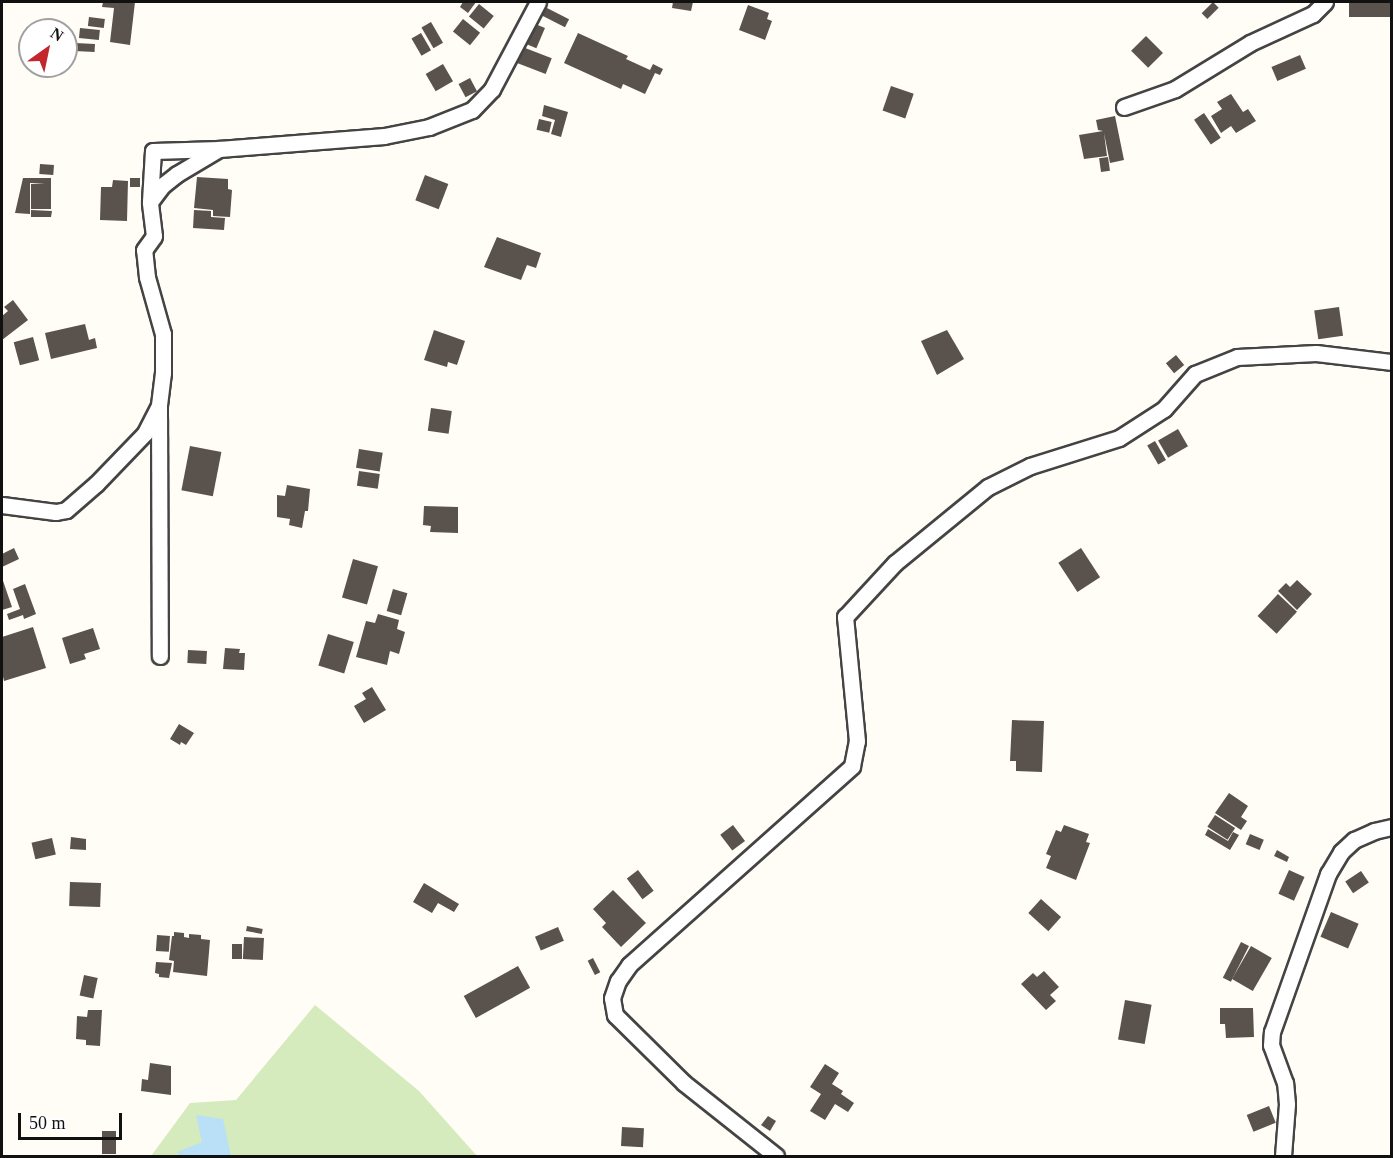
<!DOCTYPE html>
<style>
body{margin:0}
#map{position:relative;width:1393px;height:1158px;overflow:hidden;background:#fffdf5;font-family:"Times New Roman",serif}
div>[style]{position:absolute}
.green>*{inset:0;background:#d5ebbd}
.water>*{inset:0;background:#b9e0f7}
.building>*{inset:0;background:#5a524d;transform-origin:0 0}
.roads{filter:drop-shadow(2px 0 #444) drop-shadow(-2px 0 #444) drop-shadow(0 2px #444) drop-shadow(0 -2px #444)}
.minor>*{height:15px;margin:-7.5px;padding:0 7.5px;transform-origin:7.5px;border-radius:7.5px;background:#fff}
span{translate:-50% -50%;white-space:nowrap;text-align:center;line-height:1.15;-webkit-text-stroke:6px #fff;paint-order:stroke}
.frame{position:absolute;inset:0;border:3px solid #111;pointer-events:none}
.north{position:absolute;left:18px;top:18px;width:60px;height:60px;box-sizing:border-box;background:#fff;border:2px solid #a0a0a0;border-radius:50%;rotate:33deg;font-size:16px;font-weight:700;line-height:24px;text-align:center;color:#111}
.north::after{content:'';display:block;margin:auto;width:21px;height:27px;background:#c4262e;clip-path:polygon(50% 0,100% 100%,50% 72%,0 100%)}
.scale{position:absolute;left:18px;top:1113px;width:104px;height:27px;box-sizing:border-box;border:3px solid #111;border-top:0;padding-left:8px;font-size:18px;line-height:21px;white-space:nowrap;color:#111;-webkit-text-stroke:4px #fff;paint-order:stroke}
</style>
<div id="map">
<div class="green">
<div style="clip-path:polygon(315px 1005px,419px 1091px,477px 1156px,151px 1156px,190px 1103px,236px 1100px)"></div>
</div>
<div class="water">
<div style="clip-path:polygon(196px 1115px,223px 1119px,231px 1156px,180px 1156px,177px 1152px,202px 1142px)"></div>
</div>
<div class="building">
<div style="clip-path:polygon(103px 2px,135px 2px,130px 45px,110px 42px,114px 8px,102px 7px)"></div>
<div style="clip-path:polygon(463px 2px,476px 2px,468px 13px,460px 7px)"></div>
<div style="clip-path:polygon(673px 2px,693px 2px,691px 11px,672px 8px)"></div>
<div style="left:1213px;top:2px;width:8px;height:16px;rotate:45deg"></div>
<div style="left:1349px;top:2px;width:43px;height:15px"></div>
<div style="left:479px;top:4px;width:19px;height:16px;rotate:39deg"></div>
<div style="clip-path:polygon(748px 5px,769px 13px,767px 19px,772px 21px,765px 40px,739px 30px)"></div>
<div style="left:545px;top:7px;width:27px;height:9px;rotate:27deg"></div>
<div style="left:89px;top:17px;width:16px;height:9px;rotate:7deg"></div>
<div style="left:463px;top:19px;width:22px;height:16px;rotate:39deg"></div>
<div style="left:431px;top:22px;width:24px;height:11px;rotate:60deg"></div>
<div style="left:533px;top:23px;width:13px;height:22px;rotate:23deg"></div>
<div style="left:80px;top:28px;width:20px;height:10px;rotate:6deg"></div>
<div style="left:421px;top:33px;width:20px;height:11px;rotate:60deg"></div>
<div style="clip-path:polygon(578px 33px,628px 56px,626px 59px,650px 70px,653px 64px,663px 69px,660px 75px,655px 73px,645px 94px,623px 84px,621px 89px,564px 63px)"></div>
<div style="left:1146px;top:36px;width:24px;height:21px;rotate:45deg"></div>
<div style="left:75px;top:43px;width:20px;height:8px;rotate:3deg"></div>
<div style="left:520px;top:46px;width:34px;height:17px;rotate:21deg"></div>
<div style="left:1300px;top:55px;width:15px;height:31px;rotate:67deg"></div>
<div style="left:443px;top:64px;width:20px;height:20px;rotate:60deg"></div>
<div style="left:470px;top:78px;width:15px;height:13px;rotate:62deg"></div>
<div style="left:891px;top:86px;width:24px;height:26px;rotate:19deg"></div>
<div style="clip-path:polygon(1231px 94px,1243px 112px,1248px 109px,1256px 121px,1236px 133px,1231px 126px,1221px 133px,1211px 116px,1222px 109px,1217px 102px)"></div>
<div style="clip-path:polygon(544px 105px,568px 112px,561px 137px,551px 134px,555px 120px,542px 116px)"></div>
<div style="left:1204px;top:113px;width:30px;height:12px;rotate:56deg"></div>
<div style="clip-path:polygon(1115px 116px,1124px 160px,1110px 163px,1104px 133px,1107px 156px,1084px 159px,1079px 135px,1103px 131px,1098px 130px,1096px 120px)"></div>
<div style="left:539px;top:119px;width:13px;height:11px;rotate:13deg"></div>
<div style="left:1108px;top:157px;width:14px;height:9px;rotate:82deg"></div>
<div style="left:40px;top:164px;width:14px;height:10px;rotate:4deg"></div>
<div style="left:425px;top:175px;width:25px;height:27px;rotate:21deg"></div>
<div style="clip-path:polygon(197px 177px,228px 179px,228px 189px,232px 190px,230px 217px,213px 216px,213px 210px,194px 208px)"></div>
<div style="clip-path:polygon(23px 178px,51px 178px,51px 209px,31px 209px,31px 184px,45px 183px,30px 183px,30px 214px,15px 213px)"></div>
<div style="left:130px;top:178px;width:10px;height:9px"></div>
<div style="clip-path:polygon(113px 180px,128px 181px,127px 221px,100px 220px,101px 187px,112px 187px)"></div>
<div style="clip-path:polygon(31px 210px,52px 211px,51px 217px,31px 217px)"></div>
<div style="clip-path:polygon(194px 210px,211px 211px,211px 217px,225px 218px,224px 230px,193px 228px)"></div>
<div style="clip-path:polygon(497px 237px,541px 253px,536px 268px,527px 265px,521px 280px,484px 267px)"></div>
<div style="clip-path:polygon(13px 300px,28px 320px,2px 340px,2px 316px,8px 311px,4px 307px)"></div>
<div style="left:1339px;top:307px;width:29px;height:25px;rotate:82deg"></div>
<div style="clip-path:polygon(85px 324px,89px 340px,95px 338px,97px 348px,51px 359px,45px 333px)"></div>
<div style="clip-path:polygon(434px 330px,465px 341px,457px 365px,448px 362px,447px 367px,424px 360px)"></div>
<div style="clip-path:polygon(947px 330px,964px 359px,937px 375px,921px 341px)"></div>
<div style="left:33px;top:337px;width:24px;height:20px;rotate:75deg"></div>
<div style="left:1176px;top:355px;width:13px;height:13px;rotate:51deg"></div>
<div style="left:431px;top:408px;width:21px;height:23px;rotate:8deg"></div>
<div style="left:1178px;top:429px;width:20px;height:23px;rotate:60deg"></div>
<div style="left:1155px;top:441px;width:22px;height:9px;rotate:60deg"></div>
<div style="left:190px;top:446px;width:32px;height:45px;rotate:11deg"></div>
<div style="left:359px;top:449px;width:24px;height:19px;rotate:9deg"></div>
<div style="left:359px;top:471px;width:21px;height:15px;rotate:8deg"></div>
<div style="clip-path:polygon(287px 485px,310px 489px,308px 511px,305px 511px,302px 528px,289px 525px,290px 519px,277px 517px,277px 495px,285px 496px)"></div>
<div style="clip-path:polygon(424px 506px,458px 507px,458px 533px,430px 532px,431px 526px,423px 525px)"></div>
<div style="clip-path:polygon(14px 548px,19px 559px,2px 567px,2px 554px)"></div>
<div style="left:1081px;top:548px;width:35px;height:27px;rotate:57deg"></div>
<div style="left:353px;top:559px;width:26px;height:40px;rotate:16deg"></div>
<div style="clip-path:polygon(2px 578px,12px 607px,2px 610px)"></div>
<div style="clip-path:polygon(1297px 580px,1312px 594px,1297px 610px,1278px 591px,1286px 583px,1290px 587px)"></div>
<div style="clip-path:polygon(25px 584px,36px 614px,24px 619px,23px 615px,9px 620px,7px 614px,20px 609px,13px 589px)"></div>
<div style="left:393px;top:589px;width:15px;height:23px;rotate:16deg"></div>
<div style="left:1278px;top:594px;width:26px;height:30px;rotate:43deg"></div>
<div style="clip-path:polygon(378px 614px,399px 620px,397px 629px,405px 632px,399px 654px,390px 651px,387px 665px,356px 657px,366px 621px,375px 623px)"></div>
<div style="clip-path:polygon(33px 627px,46px 668px,4px 681px,2px 672px,2px 637px)"></div>
<div style="clip-path:polygon(93px 628px,100px 649px,84px 654px,86px 659px,70px 664px,62px 638px)"></div>
<div style="left:328px;top:634px;width:27px;height:33px;rotate:17deg"></div>
<div style="clip-path:polygon(225px 648px,240px 649px,239px 653px,245px 653px,244px 670px,223px 669px)"></div>
<div style="left:188px;top:650px;width:19px;height:13px;rotate:3deg"></div>
<div style="clip-path:polygon(372px 687px,386px 710px,364px 723px,354px 706px,366px 699px,362px 693px)"></div>
<div style="clip-path:polygon(1012px 720px,1044px 721px,1042px 772px,1016px 771px,1016px 761px,1010px 761px)"></div>
<div style="clip-path:polygon(179px 724px,194px 733px,186px 745px,181px 742px,180px 745px,170px 739px)"></div>
<div style="clip-path:polygon(1229px 793px,1248px 806px,1241px 817px,1247px 821px,1241px 830px,1215px 813px)"></div>
<div style="left:1215px;top:815px;width:24px;height:14px;rotate:33deg"></div>
<div style="left:733px;top:825px;width:20px;height:16px;rotate:53deg"></div>
<div style="clip-path:polygon(1064px 825px,1089px 834px,1086px 842px,1090px 843px,1076px 880px,1046px 868px,1051px 856px,1046px 854px,1056px 830px,1061px 832px)"></div>
<div style="clip-path:polygon(1208px 829px,1228px 841px,1233px 832px,1239px 835px,1230px 850px,1205px 835px)"></div>
<div style="left:1250px;top:834px;width:15px;height:11px;rotate:23deg"></div>
<div style="clip-path:polygon(71px 837px,86px 839px,86px 850px,70px 849px)"></div>
<div style="left:52px;top:838px;width:17px;height:21px;rotate:77deg"></div>
<div style="clip-path:polygon(1277px 850px,1289px 857px,1287px 862px,1274px 856px)"></div>
<div style="left:638px;top:870px;width:26px;height:14px;rotate:53deg"></div>
<div style="left:1289px;top:870px;width:17px;height:26px;rotate:24deg"></div>
<div style="left:1361px;top:871px;width:14px;height:19px;rotate:56deg"></div>
<div style="left:70px;top:882px;width:31px;height:24px;rotate:2deg"></div>
<div style="clip-path:polygon(424px 883px,459px 904px,454px 912px,438px 903px,432px 913px,413px 902px)"></div>
<div style="clip-path:polygon(613px 890px,646px 923px,621px 947px,602px 927px,606px 923px,593px 909px)"></div>
<div style="left:1041px;top:899px;width:27px;height:19px;rotate:42deg"></div>
<div style="left:1331px;top:912px;width:30px;height:27px;rotate:23deg"></div>
<div style="left:247px;top:926px;width:16px;height:5px;rotate:11deg"></div>
<div style="left:558px;top:927px;width:15px;height:25px;rotate:67deg"></div>
<div style="clip-path:polygon(174px 932px,184px 933px,184px 937px,189px 938px,189px 934px,201px 935px,201px 939px,210px 940px,207px 976px,173px 972px,174px 961px,169px 960px,172px 936px,174px 936px)"></div>
<div style="left:157px;top:935px;width:13px;height:16px;rotate:4deg"></div>
<div style="left:244px;top:937px;width:20px;height:22px;rotate:3deg"></div>
<div style="left:1241px;top:942px;width:9px;height:40px;rotate:27deg"></div>
<div style="left:232px;top:944px;width:10px;height:15px"></div>
<div style="left:1251px;top:946px;width:24px;height:38px;rotate:30deg"></div>
<div style="left:593px;top:958px;width:16px;height:6px;rotate:63deg"></div>
<div style="clip-path:polygon(156px 962px,172px 963px,169px 978px,159px 977px,159px 974px,155px 973px)"></div>
<div style="left:518px;top:966px;width:25px;height:62px;rotate:61deg"></div>
<div style="clip-path:polygon(1044px 971px,1059px 987px,1050px 995px,1056px 1001px,1046px 1010px,1021px 984px,1033px 973px,1037px 977px)"></div>
<div style="left:84px;top:975px;width:14px;height:21px;rotate:12deg"></div>
<div style="left:1125px;top:1000px;width:27px;height:40px;rotate:10deg"></div>
<div style="clip-path:polygon(1220px 1008px,1253px 1008px,1254px 1037px,1226px 1038px,1225px 1024px,1220px 1024px)"></div>
<div style="clip-path:polygon(88px 1010px,102px 1010px,100px 1046px,86px 1045px,86px 1040px,76px 1039px,77px 1016px,87px 1017px)"></div>
<div style="clip-path:polygon(150px 1063px,171px 1066px,171px 1095px,141px 1091px,142px 1079px,148px 1080px)"></div>
<div style="clip-path:polygon(825px 1064px,839px 1073px,832px 1084px,843px 1091px,841px 1094px,854px 1103px,848px 1112px,835px 1104px,825px 1120px,810px 1111px,821px 1094px,810px 1087px)"></div>
<div style="left:1269px;top:1106px;width:18px;height:24px;rotate:68deg"></div>
<div style="clip-path:polygon(768px 1116px,776px 1121px,770px 1131px,761px 1125px)"></div>
<div style="left:622px;top:1127px;width:22px;height:19px;rotate:3deg"></div>
<div style="left:102px;top:1131px;width:14px;height:23px"></div>
</div>
<div class="roads">
<div class="minor">
<div style="left:1124px;top:107px;width:54px;rotate:-19.4deg"></div>
<div style="left:1175px;top:89px;width:88px;rotate:-31.5deg"></div>
<div style="left:1250px;top:43px;width:69px;rotate:-24.7deg"></div>
<div style="left:1313px;top:14px;width:17px;rotate:-45deg"></div>
<div style="left:150px;top:201px;width:50px;rotate:-86.6deg"></div>
<div style="left:153px;top:151px;width:66px;rotate:-1.7deg"></div>
<div style="left:219px;top:149px;width:166px;rotate:-4.5deg"></div>
<div style="left:384px;top:136px;width:46px;rotate:-11.3deg"></div>
<div style="left:429px;top:127px;width:46px;rotate:-21.6deg"></div>
<div style="left:472px;top:110px;width:29px;rotate:-46deg"></div>
<div style="left:492px;top:89px;width:98px;rotate:-62.1deg"></div>
<div style="left:159px;top:408px;width:248px;rotate:89.8deg"></div>
<div style="left:2px;top:505px;width:54px;rotate:7.4deg"></div>
<div style="left:56px;top:512px;width:10px;rotate:-11deg"></div>
<div style="left:66px;top:510px;width:40px;rotate:-41deg"></div>
<div style="left:96px;top:484px;width:71px;rotate:-46.1deg"></div>
<div style="left:145px;top:433px;width:31px;rotate:-63deg"></div>
<div style="left:159px;top:405px;width:32px;rotate:-83deg"></div>
<div style="left:163px;top:373px;width:39px;rotate:-90deg"></div>
<div style="left:163px;top:334px;width:59px;rotate:-105.7deg"></div>
<div style="left:147px;top:277px;width:27px;rotate:-96deg"></div>
<div style="left:144px;top:250px;width:17px;rotate:-54deg"></div>
<div style="left:154px;top:236px;width:34px;rotate:-97deg"></div>
<div style="left:150px;top:202px;width:21px;rotate:-53deg"></div>
<div style="left:163px;top:185px;width:18px;rotate:-38deg"></div>
<div style="left:177px;top:174px;width:49px;rotate:-30.8deg"></div>
<div style="left:776px;top:1156px;width:117px;rotate:-141.6deg"></div>
<div style="left:684px;top:1083px;width:97px;rotate:-135.4deg"></div>
<div style="left:615px;top:1015px;width:17px;rotate:-100deg"></div>
<div style="left:612px;top:998px;width:18px;rotate:-71deg"></div>
<div style="left:618px;top:981px;width:19px;rotate:-55deg"></div>
<div style="left:629px;top:965px;width:299px;rotate:-41.7deg"></div>
<div style="left:852px;top:766px;width:25px;rotate:-79deg"></div>
<div style="left:857px;top:741px;width:125px;rotate:-95.5deg"></div>
<div style="left:845px;top:617px;width:74px;rotate:-47.2deg"></div>
<div style="left:895px;top:563px;width:120px;rotate:-39.3deg"></div>
<div style="left:988px;top:487px;width:47px;rotate:-26.6deg"></div>
<div style="left:1030px;top:466px;width:93px;rotate:-17.5deg"></div>
<div style="left:1119px;top:438px;width:54px;rotate:-32.8deg"></div>
<div style="left:1164px;top:409px;width:47px;rotate:-48.5deg"></div>
<div style="left:1195px;top:374px;width:45px;rotate:-22deg"></div>
<div style="left:1237px;top:357px;width:79px;rotate:-2.9deg"></div>
<div style="left:1316px;top:353px;width:77px;rotate:6.8deg"></div>
<div style="left:1283px;top:1156px;width:52px;rotate:-85.6deg"></div>
<div style="left:1287px;top:1104px;width:21px;rotate:-95deg"></div>
<div style="left:1285px;top:1083px;width:40px;rotate:-110.2deg"></div>
<div style="left:1271px;top:1045px;width:13px;rotate:-86deg"></div>
<div style="left:1272px;top:1032px;width:168px;rotate:-70.5deg"></div>
<div style="left:1328px;top:874px;width:26px;rotate:-59deg"></div>
<div style="left:1341px;top:852px;width:18px;rotate:-43deg"></div>
<div style="left:1354px;top:840px;width:22px;rotate:-24deg"></div>
<div style="left:1374px;top:831px;width:18px;rotate:-13deg"></div>
</div>
</div>
<div class="frame"></div>
<div class="north">N</div>
<div class="scale">50 m</div>
</div>
